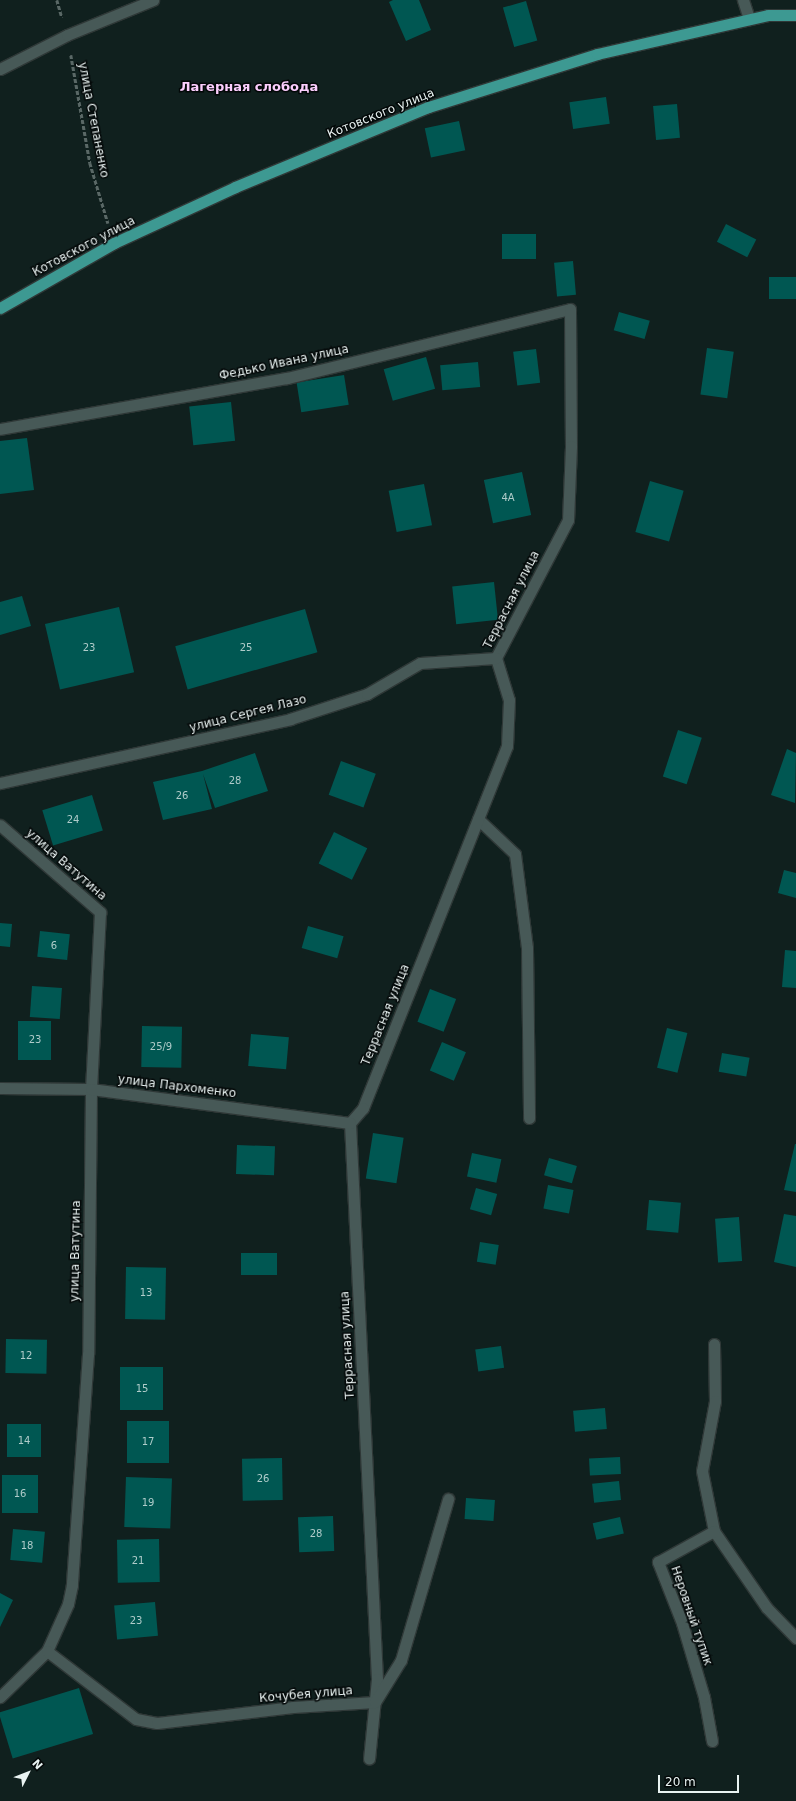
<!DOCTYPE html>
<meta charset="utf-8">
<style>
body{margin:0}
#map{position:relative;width:796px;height:1801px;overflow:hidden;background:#10201e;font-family:"DejaVu Sans",sans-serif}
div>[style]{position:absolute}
.building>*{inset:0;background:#005752;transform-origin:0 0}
.path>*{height:2.5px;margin-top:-1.25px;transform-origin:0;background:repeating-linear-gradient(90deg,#5a6866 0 4px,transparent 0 6px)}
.roads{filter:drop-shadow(1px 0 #2f3837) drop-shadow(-1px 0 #2f3837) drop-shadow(0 1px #2f3837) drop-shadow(0 -1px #2f3837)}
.service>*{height:11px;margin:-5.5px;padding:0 5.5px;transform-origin:5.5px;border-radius:5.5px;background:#475957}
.minor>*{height:11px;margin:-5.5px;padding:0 5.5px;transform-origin:5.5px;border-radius:5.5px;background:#475957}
.primary>*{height:11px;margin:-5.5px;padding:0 5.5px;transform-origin:5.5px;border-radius:5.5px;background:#3d9992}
span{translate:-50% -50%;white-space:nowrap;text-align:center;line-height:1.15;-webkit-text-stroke:3px #030808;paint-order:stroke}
.number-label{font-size:10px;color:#afccca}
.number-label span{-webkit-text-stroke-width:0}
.street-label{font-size:12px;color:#e9f3f2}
.neighbourhood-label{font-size:13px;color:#fbcefd;font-weight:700}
.north{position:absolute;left:8px;top:1753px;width:40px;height:40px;-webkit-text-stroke:3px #030808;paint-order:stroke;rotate:48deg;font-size:11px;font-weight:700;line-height:16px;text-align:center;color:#e9f3f2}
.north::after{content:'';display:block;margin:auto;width:14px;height:18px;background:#e9f3f2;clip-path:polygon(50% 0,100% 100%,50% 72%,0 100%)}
.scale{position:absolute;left:658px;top:1775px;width:81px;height:18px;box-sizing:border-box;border:2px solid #e9f3f2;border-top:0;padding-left:5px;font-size:12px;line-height:14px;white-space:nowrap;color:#e9f3f2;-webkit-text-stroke:3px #030808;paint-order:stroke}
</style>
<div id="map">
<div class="building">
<div style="clip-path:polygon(393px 0,419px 0,431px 30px,406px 41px,389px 2px)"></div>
<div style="left:526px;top:1px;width:41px;height:24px;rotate:74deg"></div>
<div style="left:606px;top:97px;width:27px;height:37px;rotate:82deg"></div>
<div style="left:677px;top:104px;width:34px;height:24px;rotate:85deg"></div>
<div style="left:459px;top:121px;width:30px;height:35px;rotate:78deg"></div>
<div style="left:726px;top:224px;width:34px;height:20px;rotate:27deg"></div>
<div style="left:502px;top:234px;width:34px;height:25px"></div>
<div style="left:573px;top:261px;width:34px;height:19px;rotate:85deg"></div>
<div style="left:769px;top:277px;width:27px;height:22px"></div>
<div style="left:619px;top:312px;width:32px;height:19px;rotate:16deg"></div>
<div style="left:707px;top:348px;width:27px;height:47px;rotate:8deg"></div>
<div style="left:536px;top:349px;width:34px;height:23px;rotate:83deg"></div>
<div style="left:426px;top:357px;width:33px;height:44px;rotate:74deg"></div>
<div style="left:478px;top:362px;width:25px;height:38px;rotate:85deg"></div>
<div style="left:344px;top:375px;width:30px;height:48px;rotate:81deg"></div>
<div style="left:231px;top:402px;width:39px;height:42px;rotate:84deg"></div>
<div style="clip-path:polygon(27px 438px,34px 490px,0 494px,0 441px)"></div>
<div style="left:522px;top:472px;width:44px;height:39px;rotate:78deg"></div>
<div style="left:650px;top:481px;width:35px;height:53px;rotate:16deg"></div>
<div style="left:424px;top:484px;width:42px;height:36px;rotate:79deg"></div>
<div style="left:494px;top:582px;width:38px;height:42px;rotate:84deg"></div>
<div style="clip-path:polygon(22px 596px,31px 626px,0 635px,0 602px)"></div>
<div style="left:119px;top:607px;width:67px;height:76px;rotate:77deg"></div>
<div style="left:305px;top:609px;width:45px;height:135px;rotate:74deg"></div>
<div style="left:678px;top:730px;width:25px;height:49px;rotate:18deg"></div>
<div style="clip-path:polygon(787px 749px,796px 753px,795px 803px,771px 795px)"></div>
<div style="clip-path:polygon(255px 753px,268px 791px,215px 808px,203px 774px,212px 809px,163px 820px,153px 782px,202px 771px)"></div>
<div style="left:341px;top:761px;width:37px;height:36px;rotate:20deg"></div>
<div style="left:92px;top:795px;width:37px;height:52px;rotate:73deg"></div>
<div style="left:334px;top:832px;width:37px;height:35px;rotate:26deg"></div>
<div style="clip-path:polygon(784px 870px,796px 873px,796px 898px,778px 893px)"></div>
<div style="clip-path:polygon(0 923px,12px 924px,10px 947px,0 946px)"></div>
<div style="left:308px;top:926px;width:37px;height:23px;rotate:16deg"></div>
<div style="left:40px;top:931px;width:30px;height:26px;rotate:6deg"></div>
<div style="clip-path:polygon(785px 950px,796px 951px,796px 988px,782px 987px)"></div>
<div style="left:32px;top:986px;width:30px;height:31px;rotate:4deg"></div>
<div style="left:430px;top:989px;width:28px;height:35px;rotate:21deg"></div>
<div style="left:18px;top:1021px;width:33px;height:39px"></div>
<div style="left:142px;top:1026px;width:40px;height:41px;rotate:1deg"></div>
<div style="left:667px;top:1028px;width:21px;height:41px;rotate:14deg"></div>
<div style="left:251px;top:1034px;width:38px;height:32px;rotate:5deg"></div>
<div style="left:442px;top:1042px;width:26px;height:31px;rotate:23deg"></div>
<div style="left:722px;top:1053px;width:28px;height:19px;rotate:10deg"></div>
<div style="left:373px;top:1133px;width:31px;height:46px;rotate:9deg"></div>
<div style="clip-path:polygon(795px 1144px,796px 1144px,796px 1192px,784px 1190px)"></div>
<div style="left:237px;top:1145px;width:38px;height:29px;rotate:2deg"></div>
<div style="left:472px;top:1153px;width:30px;height:24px;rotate:12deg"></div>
<div style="left:549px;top:1158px;width:29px;height:18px;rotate:16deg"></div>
<div style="left:548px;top:1185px;width:26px;height:24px;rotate:11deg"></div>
<div style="left:476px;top:1188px;width:22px;height:22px;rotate:16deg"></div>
<div style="left:649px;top:1200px;width:32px;height:30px;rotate:5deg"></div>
<div style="clip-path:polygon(784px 1214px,796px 1216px,796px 1267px,774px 1262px)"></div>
<div style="left:739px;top:1217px;width:44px;height:24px;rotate:86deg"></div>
<div style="left:480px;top:1242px;width:19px;height:20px;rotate:9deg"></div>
<div style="left:277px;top:1253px;width:22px;height:36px;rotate:90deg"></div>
<div style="left:126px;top:1267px;width:40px;height:52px;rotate:1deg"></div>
<div style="left:6px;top:1339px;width:41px;height:34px;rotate:1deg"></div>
<div style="left:501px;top:1346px;width:22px;height:26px;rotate:82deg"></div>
<div style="left:120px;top:1367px;width:43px;height:43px"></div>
<div style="left:605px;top:1408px;width:21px;height:32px;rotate:85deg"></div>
<div style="left:127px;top:1421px;width:42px;height:42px"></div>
<div style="left:41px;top:1424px;width:33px;height:34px;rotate:90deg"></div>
<div style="left:620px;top:1457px;width:17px;height:31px;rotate:87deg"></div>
<div style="left:282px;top:1458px;width:42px;height:40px;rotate:89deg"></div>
<div style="left:2px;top:1475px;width:36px;height:38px"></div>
<div style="left:126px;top:1477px;width:46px;height:50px;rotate:2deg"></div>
<div style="left:619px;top:1481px;width:19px;height:27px;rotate:84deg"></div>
<div style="left:466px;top:1498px;width:29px;height:21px;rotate:4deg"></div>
<div style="left:333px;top:1516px;width:35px;height:35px;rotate:88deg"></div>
<div style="left:620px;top:1517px;width:17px;height:28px;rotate:77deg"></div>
<div style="left:13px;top:1529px;width:32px;height:31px;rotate:5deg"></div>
<div style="left:159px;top:1539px;width:43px;height:42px;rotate:89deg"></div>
<div style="clip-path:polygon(0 1593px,13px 1600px,0 1627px)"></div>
<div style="left:155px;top:1602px;width:34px;height:41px;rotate:85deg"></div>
<div style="left:79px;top:1688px;width:48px;height:84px;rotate:73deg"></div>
</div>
<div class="path">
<div style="left:57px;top:0;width:18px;rotate:74deg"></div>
<div style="left:71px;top:55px;width:110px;rotate:80deg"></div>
<div style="left:90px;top:163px;width:63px;rotate:73.3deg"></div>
</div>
<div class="roads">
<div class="service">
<div style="left:478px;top:819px;width:51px;rotate:43.4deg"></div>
<div style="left:515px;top:854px;width:95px;rotate:82.7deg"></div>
<div style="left:527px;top:948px;width:170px;rotate:89.3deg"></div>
</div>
<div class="minor">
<div style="left:743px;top:0;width:20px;rotate:72deg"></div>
<div style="left:0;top:69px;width:75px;rotate:-26.9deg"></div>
<div style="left:67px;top:35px;width:93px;rotate:-22.1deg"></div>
<div style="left:0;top:429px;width:291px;rotate:-10.1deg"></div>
<div style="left:287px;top:378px;width:291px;rotate:-13.7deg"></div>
<div style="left:570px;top:309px;width:137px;rotate:89.6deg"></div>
<div style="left:571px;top:446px;width:74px;rotate:92.3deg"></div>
<div style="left:568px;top:520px;width:156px;rotate:117.6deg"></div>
<div style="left:496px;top:658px;width:44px;rotate:72.8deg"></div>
<div style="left:509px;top:700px;width:46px;rotate:92.5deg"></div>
<div style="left:507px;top:746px;width:390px;rotate:111.7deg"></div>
<div style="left:363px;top:1108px;width:20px;rotate:131deg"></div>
<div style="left:350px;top:1123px;width:557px;rotate:87.22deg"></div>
<div style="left:377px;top:1679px;width:80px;rotate:95.7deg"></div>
<div style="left:0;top:783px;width:297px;rotate:-12.4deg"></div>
<div style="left:290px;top:719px;width:81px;rotate:-18deg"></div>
<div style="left:367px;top:694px;width:61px;rotate:-30.3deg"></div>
<div style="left:420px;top:663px;width:76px;rotate:-3.8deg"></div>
<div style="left:0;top:825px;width:133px;rotate:41deg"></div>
<div style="left:100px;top:912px;width:177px;rotate:92.9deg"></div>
<div style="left:91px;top:1089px;width:265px;rotate:90.6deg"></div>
<div style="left:88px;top:1354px;width:232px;rotate:94deg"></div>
<div style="left:72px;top:1585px;width:19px;rotate:102deg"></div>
<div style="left:68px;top:1604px;width:51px;rotate:114.1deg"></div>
<div style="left:47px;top:1651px;width:66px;rotate:135.6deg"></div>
<div style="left:0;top:1088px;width:91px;rotate:0.6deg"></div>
<div style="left:91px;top:1089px;width:261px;rotate:7.5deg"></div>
<div style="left:714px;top:1344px;width:57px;rotate:89deg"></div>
<div style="left:715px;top:1401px;width:71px;rotate:100.5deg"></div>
<div style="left:702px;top:1471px;width:61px;rotate:78.7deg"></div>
<div style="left:714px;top:1531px;width:93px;rotate:55.5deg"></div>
<div style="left:767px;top:1608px;width:42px;rotate:46deg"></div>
<div style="left:47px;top:1651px;width:112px;rotate:37.4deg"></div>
<div style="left:136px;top:1719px;width:21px;rotate:11deg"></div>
<div style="left:157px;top:1723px;width:137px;rotate:-6.7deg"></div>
<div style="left:293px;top:1707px;width:82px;rotate:-3.5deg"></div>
<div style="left:375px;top:1702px;width:49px;rotate:-58.2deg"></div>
<div style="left:401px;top:1660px;width:168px;rotate:-73.7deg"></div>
<div style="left:712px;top:1741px;width:45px;rotate:-100.3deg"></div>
<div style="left:704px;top:1697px;width:77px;rotate:-106.6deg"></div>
<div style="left:682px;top:1623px;width:66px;rotate:-111.5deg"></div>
<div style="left:658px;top:1562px;width:64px;rotate:-29deg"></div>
</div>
<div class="primary">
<div style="left:0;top:308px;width:131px;rotate:-29.7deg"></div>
<div style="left:114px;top:243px;width:133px;rotate:-24.8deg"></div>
<div style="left:235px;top:187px;width:209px;rotate:-22.5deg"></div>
<div style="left:428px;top:107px;width:177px;rotate:-17.4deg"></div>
<div style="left:597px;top:54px;width:175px;rotate:-12.8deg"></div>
<div style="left:768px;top:15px;width:28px"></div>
</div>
</div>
<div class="number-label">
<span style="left:508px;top:498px">4А</span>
<span style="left:89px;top:648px">23</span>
<span style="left:246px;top:648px">25</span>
<span style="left:235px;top:781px">28</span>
<span style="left:182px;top:796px">26</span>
<span style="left:73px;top:820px">24</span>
<span style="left:54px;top:946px">6</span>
<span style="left:35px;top:1040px">23</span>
<span style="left:161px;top:1047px">25/9</span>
<span style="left:146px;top:1293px">13</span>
<span style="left:26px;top:1356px">12</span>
<span style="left:142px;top:1389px">15</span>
<span style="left:24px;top:1441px">14</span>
<span style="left:148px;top:1442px">17</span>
<span style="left:263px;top:1479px">26</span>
<span style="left:20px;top:1494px">16</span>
<span style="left:148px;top:1503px">19</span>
<span style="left:316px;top:1534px">28</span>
<span style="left:27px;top:1546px">18</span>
<span style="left:138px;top:1561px">21</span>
<span style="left:136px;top:1621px">23</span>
</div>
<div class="street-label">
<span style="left:381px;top:114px;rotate:-22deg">Котовского улица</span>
<span style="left:93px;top:120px;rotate:79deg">улица Степаненко</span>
<span style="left:84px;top:247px;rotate:-28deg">Котовского улица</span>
<span style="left:284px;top:363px;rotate:-12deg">Федько Ивана улица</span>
<span style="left:512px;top:600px;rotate:-63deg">Террасная улица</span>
<span style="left:248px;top:714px;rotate:-14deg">улица Сергея Лазо</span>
<span style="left:66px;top:865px;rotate:41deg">улица Ватутина</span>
<span style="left:386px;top:1015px;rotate:-68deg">Террасная улица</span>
<span style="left:177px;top:1087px;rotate:7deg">улица Пархоменко</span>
<span style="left:76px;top:1251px;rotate:-89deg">улица Ватутина</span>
<span style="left:348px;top:1345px;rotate:-93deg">Террасная улица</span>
<span style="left:691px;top:1616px;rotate:71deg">Неровный тупик</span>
<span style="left:306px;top:1695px;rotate:-5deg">Кочубея улица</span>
</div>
<div class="neighbourhood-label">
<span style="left:249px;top:87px">Лагерная слобода</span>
</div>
<div class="north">N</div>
<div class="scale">20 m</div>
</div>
